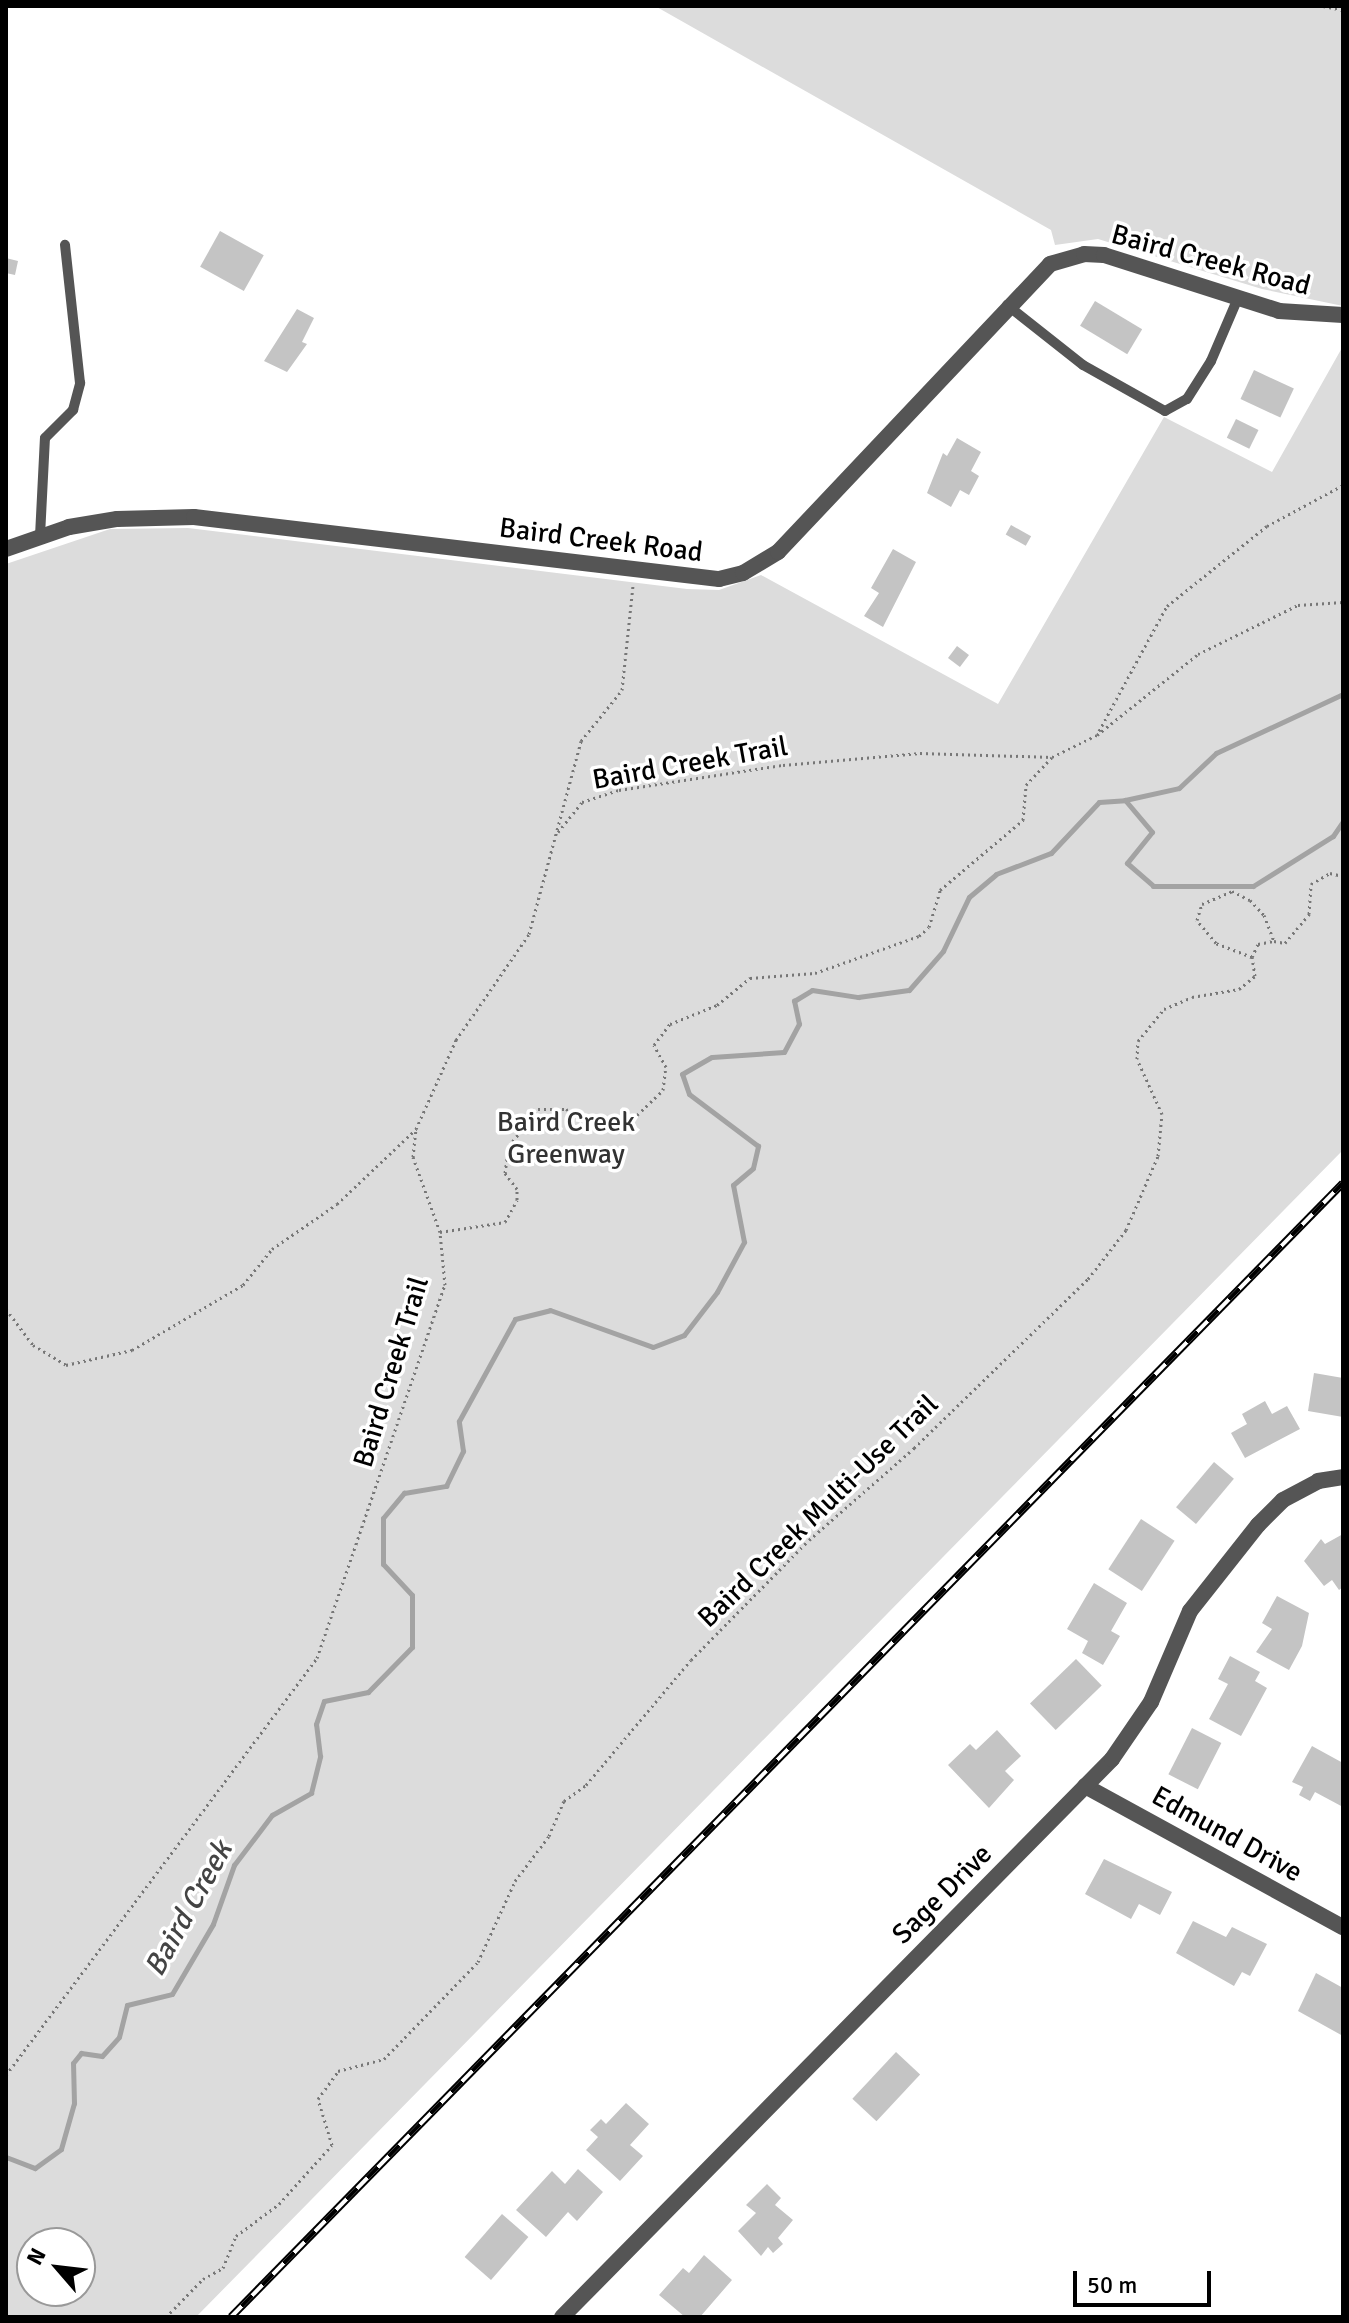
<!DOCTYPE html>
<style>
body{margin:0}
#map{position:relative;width:1349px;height:2323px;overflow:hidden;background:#fff;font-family:Signika,sans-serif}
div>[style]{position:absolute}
.green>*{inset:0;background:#dcdcdc}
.stream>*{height:5px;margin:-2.5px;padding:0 2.5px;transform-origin:2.5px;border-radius:2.5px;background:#a3a3a3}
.building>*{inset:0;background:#c4c4c4;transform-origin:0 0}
.path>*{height:3px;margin-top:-1.5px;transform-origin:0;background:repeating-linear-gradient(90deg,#777 0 2px,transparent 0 6px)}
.lane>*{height:10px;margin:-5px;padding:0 5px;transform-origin:5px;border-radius:5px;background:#555}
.street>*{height:16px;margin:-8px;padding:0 8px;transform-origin:8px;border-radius:8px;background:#555}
.rail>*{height:8px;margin-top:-4px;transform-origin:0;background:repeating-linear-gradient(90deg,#fff 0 15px,#000 0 30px);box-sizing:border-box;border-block:2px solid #000}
span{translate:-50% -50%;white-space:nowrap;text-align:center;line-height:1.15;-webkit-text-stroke:7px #fff;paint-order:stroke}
.street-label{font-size:28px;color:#000}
.park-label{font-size:28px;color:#333}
.water-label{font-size:30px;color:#444;font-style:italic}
.frame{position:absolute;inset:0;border:8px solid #000;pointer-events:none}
.north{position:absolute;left:16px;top:2227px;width:80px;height:80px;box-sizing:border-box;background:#fff;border:2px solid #999;border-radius:50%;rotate:298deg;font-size:22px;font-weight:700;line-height:32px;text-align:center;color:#000}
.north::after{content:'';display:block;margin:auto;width:28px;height:36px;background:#000;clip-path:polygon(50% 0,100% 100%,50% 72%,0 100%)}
.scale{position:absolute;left:1073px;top:2271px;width:138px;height:36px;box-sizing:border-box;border:4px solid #000;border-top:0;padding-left:10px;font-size:24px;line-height:28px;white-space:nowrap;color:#000;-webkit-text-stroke:6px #fff;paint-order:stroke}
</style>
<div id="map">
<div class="green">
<div style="clip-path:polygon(655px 6px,1343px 6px,1343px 306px,1262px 289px,1098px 239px,1055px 245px,1051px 230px)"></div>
<div style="clip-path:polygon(evenodd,1343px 346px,1343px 1150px,196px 2317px,6px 2317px,6px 564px,110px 529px,188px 528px,687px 589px,719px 590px,761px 575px,998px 704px,1164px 417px,1272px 472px,1343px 346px,32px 2243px,80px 2243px,80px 2291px,32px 2291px,32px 2243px)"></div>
</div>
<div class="stream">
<div style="left:1125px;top:800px;width:55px;rotate:-12.5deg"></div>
<div style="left:1179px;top:788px;width:51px;rotate:-43.4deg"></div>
<div style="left:1216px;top:753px;width:140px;rotate:-24.9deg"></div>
<div style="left:6px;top:2157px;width:31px;rotate:21deg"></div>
<div style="left:35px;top:2168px;width:32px;rotate:-36deg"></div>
<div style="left:61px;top:2149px;width:48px;rotate:-74.2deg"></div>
<div style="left:74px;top:2103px;width:40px;rotate:-91.4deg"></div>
<div style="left:73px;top:2063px;width:13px;rotate:-51deg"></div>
<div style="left:81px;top:2053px;width:21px;rotate:8deg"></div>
<div style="left:102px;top:2056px;width:25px;rotate:-48deg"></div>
<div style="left:119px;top:2037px;width:33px;rotate:-76deg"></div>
<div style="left:127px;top:2005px;width:46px;rotate:-13.7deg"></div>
<div style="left:172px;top:1994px;width:81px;rotate:-59.6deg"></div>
<div style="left:213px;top:1924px;width:63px;rotate:-70.4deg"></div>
<div style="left:234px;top:1865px;width:63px;rotate:-52.8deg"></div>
<div style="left:272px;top:1815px;width:45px;rotate:-29.4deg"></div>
<div style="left:311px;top:1793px;width:38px;rotate:-76deg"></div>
<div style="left:320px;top:1756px;width:32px;rotate:-97deg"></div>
<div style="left:316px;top:1724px;width:24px;rotate:-71deg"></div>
<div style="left:324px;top:1701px;width:45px;rotate:-11.6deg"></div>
<div style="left:368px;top:1692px;width:63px;rotate:-45.6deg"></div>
<div style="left:412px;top:1647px;width:52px;rotate:-90deg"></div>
<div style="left:412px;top:1595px;width:42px;rotate:-133.1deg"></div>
<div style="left:383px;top:1564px;width:46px;rotate:-90deg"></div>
<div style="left:383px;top:1518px;width:33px;rotate:-50deg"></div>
<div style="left:404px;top:1493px;width:43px;rotate:-9.5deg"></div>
<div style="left:446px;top:1486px;width:39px;rotate:-64deg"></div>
<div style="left:463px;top:1451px;width:30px;rotate:-98deg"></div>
<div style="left:459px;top:1421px;width:116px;rotate:-61.2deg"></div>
<div style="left:515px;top:1319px;width:36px;rotate:-14deg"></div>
<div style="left:550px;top:1310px;width:109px;rotate:19.8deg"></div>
<div style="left:653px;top:1347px;width:33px;rotate:-21deg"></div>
<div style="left:684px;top:1335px;width:54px;rotate:-52.5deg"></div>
<div style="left:717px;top:1292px;width:57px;rotate:-61.6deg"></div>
<div style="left:744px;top:1242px;width:58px;rotate:-100.9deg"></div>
<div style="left:733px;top:1185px;width:26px;rotate:-40deg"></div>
<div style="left:753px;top:1168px;width:23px;rotate:-77deg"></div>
<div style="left:758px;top:1146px;width:86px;rotate:-143deg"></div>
<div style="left:689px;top:1094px;width:21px;rotate:-109deg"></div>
<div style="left:682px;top:1074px;width:34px;rotate:-30deg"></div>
<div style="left:712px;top:1057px;width:72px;rotate:-4deg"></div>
<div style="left:784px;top:1052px;width:32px;rotate:-62deg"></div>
<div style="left:799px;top:1024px;width:24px;rotate:-102deg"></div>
<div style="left:794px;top:1001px;width:21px;rotate:-31deg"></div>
<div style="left:812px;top:990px;width:47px;rotate:8.7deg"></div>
<div style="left:858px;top:997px;width:51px;rotate:-7.8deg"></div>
<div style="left:909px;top:990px;width:52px;rotate:-48.9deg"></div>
<div style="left:943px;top:951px;width:60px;rotate:-64.3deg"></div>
<div style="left:969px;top:897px;width:35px;rotate:-40deg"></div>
<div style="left:996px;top:874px;width:59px;rotate:-20.9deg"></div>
<div style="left:1051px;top:853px;width:70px;rotate:-46.7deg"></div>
<div style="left:1099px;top:802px;width:26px;rotate:-4deg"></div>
<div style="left:1125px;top:800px;width:42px;rotate:49.8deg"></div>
<div style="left:1152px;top:832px;width:40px;rotate:129deg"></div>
<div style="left:1127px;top:863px;width:35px;rotate:41deg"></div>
<div style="left:1153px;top:886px;width:100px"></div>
<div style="left:1253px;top:886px;width:94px;rotate:-32deg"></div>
<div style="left:1333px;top:836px;width:18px;rotate:-56deg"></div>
</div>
<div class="building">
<div style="left:220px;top:231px;width:50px;height:41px;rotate:29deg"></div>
<div style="clip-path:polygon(6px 258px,18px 261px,15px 275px,6px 273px)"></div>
<div style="left:1095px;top:301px;width:55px;height:29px;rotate:31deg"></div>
<div style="clip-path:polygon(297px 309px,314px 318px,302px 342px,307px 344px,287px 372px,264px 361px)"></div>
<div style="left:1254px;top:370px;width:44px;height:32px;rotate:25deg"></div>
<div style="left:1236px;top:419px;width:25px;height:21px;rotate:26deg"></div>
<div style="clip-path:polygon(957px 438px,981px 452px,971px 471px,979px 476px,969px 495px,960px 490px,951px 507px,927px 493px,943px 453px,947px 456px)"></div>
<div style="left:1011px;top:525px;width:23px;height:11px;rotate:29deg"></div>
<div style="clip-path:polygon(893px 549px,916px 562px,883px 627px,864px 616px,879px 593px,871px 588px)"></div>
<div style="left:957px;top:646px;width:15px;height:15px;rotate:37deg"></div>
<div style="clip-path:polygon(1314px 1373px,1343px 1378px,1343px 1417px,1308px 1411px)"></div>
<div style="clip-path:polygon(1265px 1401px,1272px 1414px,1287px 1406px,1300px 1429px,1245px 1458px,1231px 1433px,1247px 1424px,1242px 1414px)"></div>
<div style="left:1214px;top:1462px;width:26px;height:59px;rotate:40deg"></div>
<div style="left:1141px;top:1519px;width:40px;height:60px;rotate:33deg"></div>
<div style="clip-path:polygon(1343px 1534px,1343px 1587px,1339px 1590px,1332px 1580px,1324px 1586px,1304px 1561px,1321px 1539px,1325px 1544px)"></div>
<div style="clip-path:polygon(1094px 1583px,1127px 1603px,1111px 1631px,1120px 1636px,1103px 1665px,1082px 1653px,1088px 1641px,1067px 1629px)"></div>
<div style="clip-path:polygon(1277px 1596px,1309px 1613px,1302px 1646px,1289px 1670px,1256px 1652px,1272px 1629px,1262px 1623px)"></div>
<div style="clip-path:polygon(1230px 1656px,1260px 1672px,1255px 1681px,1267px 1688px,1241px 1736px,1209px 1719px,1228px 1684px,1218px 1679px)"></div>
<div style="left:1076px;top:1659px;width:37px;height:64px;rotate:46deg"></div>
<div style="left:1192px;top:1728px;width:33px;height:52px;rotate:27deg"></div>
<div style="clip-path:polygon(997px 1730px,1021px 1756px,1005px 1771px,1014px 1780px,989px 1808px,948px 1765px,970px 1744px,976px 1750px)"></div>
<div style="clip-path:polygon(1312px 1746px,1343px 1763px,1343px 1807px,1315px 1792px,1310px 1801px,1299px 1795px,1303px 1787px,1292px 1782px)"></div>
<div style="clip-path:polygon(1104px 1859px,1172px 1892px,1160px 1915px,1139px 1904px,1131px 1919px,1085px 1894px)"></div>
<div style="clip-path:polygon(1193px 1921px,1226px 1937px,1232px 1927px,1267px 1944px,1250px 1976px,1242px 1972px,1234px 1986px,1176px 1953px)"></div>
<div style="clip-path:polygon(1316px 1973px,1343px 1988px,1343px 2036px,1298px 2011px)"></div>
<div style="left:896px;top:2052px;width:33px;height:64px;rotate:43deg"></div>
<div style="clip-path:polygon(626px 2103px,649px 2124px,630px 2145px,643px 2156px,620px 2181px,586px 2150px,598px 2137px,590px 2130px,601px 2119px,606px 2124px)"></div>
<div style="clip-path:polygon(578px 2169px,603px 2192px,577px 2221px,568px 2212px,546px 2237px,516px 2210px,552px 2171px,565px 2184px)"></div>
<div style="clip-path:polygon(767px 2184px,781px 2198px,775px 2205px,793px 2220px,778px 2238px,783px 2244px,773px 2253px,768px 2247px,761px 2256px,738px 2231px,756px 2213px,746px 2205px)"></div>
<div style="left:502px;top:2214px;width:35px;height:57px;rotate:41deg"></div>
<div style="clip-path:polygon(704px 2255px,732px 2280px,700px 2317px,685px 2317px,659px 2295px,683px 2268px,689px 2273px)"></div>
</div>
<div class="path">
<div style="left:1323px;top:6px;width:20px;rotate:11deg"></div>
<div style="left:1099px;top:731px;width:142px;rotate:-61.5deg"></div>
<div style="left:1167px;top:606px;width:128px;rotate:-38.7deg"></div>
<div style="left:1267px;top:526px;width:86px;rotate:-28.3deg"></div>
<div style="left:558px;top:832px;width:38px;rotate:-51deg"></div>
<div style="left:582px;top:802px;width:39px;rotate:-18deg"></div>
<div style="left:619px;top:790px;width:166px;rotate:-8.7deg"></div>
<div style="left:783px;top:765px;width:138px;rotate:-5deg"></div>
<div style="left:920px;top:753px;width:132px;rotate:1.7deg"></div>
<div style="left:1052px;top:757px;width:50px;rotate:-26.1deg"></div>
<div style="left:1097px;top:735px;width:129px;rotate:-38.7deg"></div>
<div style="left:1198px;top:654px;width:111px;rotate:-26.1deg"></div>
<div style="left:1298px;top:605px;width:45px;rotate:-3.8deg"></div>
<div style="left:1252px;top:957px;width:14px;rotate:-65deg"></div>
<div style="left:1258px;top:944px;width:16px;rotate:-11deg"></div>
<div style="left:440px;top:1232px;width:66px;rotate:-8.7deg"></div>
<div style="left:505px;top:1222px;width:25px;rotate:-61deg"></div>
<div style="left:517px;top:1200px;width:11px;rotate:-90deg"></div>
<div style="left:517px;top:1189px;width:20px;rotate:-127deg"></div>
<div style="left:505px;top:1173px;width:27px;rotate:-82deg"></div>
<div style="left:509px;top:1146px;width:47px;rotate:-51.9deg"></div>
<div style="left:538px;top:1109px;width:28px"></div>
<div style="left:566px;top:1109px;width:45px;rotate:27.7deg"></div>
<div style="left:606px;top:1130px;width:29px;rotate:-22deg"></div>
<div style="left:633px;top:1119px;width:42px;rotate:-44deg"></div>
<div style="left:663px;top:1090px;width:23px;rotate:-83deg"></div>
<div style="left:666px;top:1067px;width:25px;rotate:-119deg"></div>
<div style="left:654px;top:1045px;width:26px;rotate:-53deg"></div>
<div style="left:670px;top:1024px;width:51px;rotate:-22deg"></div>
<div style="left:717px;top:1005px;width:43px;rotate:-39.3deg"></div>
<div style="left:750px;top:978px;width:65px;rotate:-4.4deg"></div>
<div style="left:815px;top:973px;width:110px;rotate:-19.6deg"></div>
<div style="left:919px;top:936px;width:13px;rotate:-42deg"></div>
<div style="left:929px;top:927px;width:39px;rotate:-73deg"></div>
<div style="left:940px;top:890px;width:109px;rotate:-40.1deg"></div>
<div style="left:1023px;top:820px;width:35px;rotate:-85deg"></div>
<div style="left:1026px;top:785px;width:38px;rotate:-47deg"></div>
<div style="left:6px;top:1309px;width:45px;rotate:53.1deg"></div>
<div style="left:33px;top:1345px;width:39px;rotate:31deg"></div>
<div style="left:66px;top:1365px;width:68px;rotate:-12.8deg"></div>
<div style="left:132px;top:1350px;width:129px;rotate:-30.4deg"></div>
<div style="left:243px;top:1285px;width:46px;rotate:-51.1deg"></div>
<div style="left:272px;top:1249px;width:79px;rotate:-34.7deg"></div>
<div style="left:337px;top:1204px;width:109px;rotate:-43.5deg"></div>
<div style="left:6px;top:2075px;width:520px;rotate:-53.28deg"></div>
<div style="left:317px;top:1658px;width:394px;rotate:-71.1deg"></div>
<div style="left:445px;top:1285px;width:53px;rotate:-95.4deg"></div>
<div style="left:440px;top:1232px;width:80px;rotate:-109.8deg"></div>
<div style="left:413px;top:1157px;width:28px;rotate:-84deg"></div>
<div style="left:416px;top:1129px;width:98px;rotate:-65.8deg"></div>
<div style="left:456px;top:1040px;width:129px;rotate:-55.4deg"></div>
<div style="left:529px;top:934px;width:200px;rotate:-74.9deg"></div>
<div style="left:581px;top:741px;width:65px;rotate:-51.2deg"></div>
<div style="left:622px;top:690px;width:106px;rotate:-84deg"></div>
<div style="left:166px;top:2317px;width:53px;rotate:-45.8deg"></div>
<div style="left:203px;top:2279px;width:23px;rotate:-29deg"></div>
<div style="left:223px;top:2268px;width:35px;rotate:-68deg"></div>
<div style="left:236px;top:2236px;width:54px;rotate:-36.7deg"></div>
<div style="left:279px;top:2204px;width:79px;rotate:-48.1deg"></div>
<div style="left:332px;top:2145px;width:48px;rotate:-106.9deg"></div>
<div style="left:318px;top:2099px;width:34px;rotate:-54deg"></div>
<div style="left:338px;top:2071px;width:48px;rotate:-14.6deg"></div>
<div style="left:384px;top:2059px;width:135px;rotate:-45.9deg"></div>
<div style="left:478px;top:1962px;width:89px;rotate:-65.4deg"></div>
<div style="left:515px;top:1881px;width:56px;rotate:-52.9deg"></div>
<div style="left:549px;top:1836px;width:38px;rotate:-67deg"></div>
<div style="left:564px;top:1801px;width:27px;rotate:-36deg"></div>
<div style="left:586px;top:1785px;width:163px;rotate:-50deg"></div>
<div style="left:691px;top:1660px;width:168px;rotate:-45.5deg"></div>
<div style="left:809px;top:1540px;width:140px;rotate:-41.2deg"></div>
<div style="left:914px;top:1448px;width:243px;rotate:-44.2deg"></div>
<div style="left:1088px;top:1279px;width:62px;rotate:-52.2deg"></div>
<div style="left:1126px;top:1230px;width:81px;rotate:-66.6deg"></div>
<div style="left:1158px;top:1156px;width:42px;rotate:-84.6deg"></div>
<div style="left:1162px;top:1114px;width:60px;rotate:-114.4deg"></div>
<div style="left:1137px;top:1059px;width:18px;rotate:-87deg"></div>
<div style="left:1138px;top:1041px;width:41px;rotate:-50.9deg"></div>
<div style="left:1164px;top:1009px;width:30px;rotate:-23deg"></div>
<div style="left:1192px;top:997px;width:48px;rotate:-9.7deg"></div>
<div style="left:1239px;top:989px;width:21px;rotate:-39deg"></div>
<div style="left:1255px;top:976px;width:19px;rotate:-99deg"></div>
<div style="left:1252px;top:957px;width:39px;rotate:-159deg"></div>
<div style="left:1216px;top:943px;width:30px;rotate:-130deg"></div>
<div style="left:1197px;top:920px;width:17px;rotate:-73deg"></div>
<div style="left:1202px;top:904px;width:33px;rotate:-23deg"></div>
<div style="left:1232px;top:891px;width:20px;rotate:27deg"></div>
<div style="left:1250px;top:900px;width:21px;rotate:47deg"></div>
<div style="left:1264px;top:915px;width:28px;rotate:69deg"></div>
<div style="left:1274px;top:941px;width:11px;rotate:10deg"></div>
<div style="left:1285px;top:943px;width:38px;rotate:-50deg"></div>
<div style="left:1309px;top:914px;width:30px;rotate:-86deg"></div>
<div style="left:1311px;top:884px;width:22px;rotate:-30deg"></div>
<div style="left:1330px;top:873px;width:13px;rotate:13deg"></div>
</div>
<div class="lane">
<div style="left:1007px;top:305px;width:97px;rotate:38.3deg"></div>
<div style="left:1083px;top:365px;width:94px;rotate:29.3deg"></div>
<div style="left:1165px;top:411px;width:25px;rotate:-29deg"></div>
<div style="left:1187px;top:399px;width:45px;rotate:-57.7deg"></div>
<div style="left:1211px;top:361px;width:69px;rotate:-66.8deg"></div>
<div style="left:40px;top:536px;width:98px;rotate:-87.1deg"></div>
<div style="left:45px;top:438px;width:40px;rotate:-45deg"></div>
<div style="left:73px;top:410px;width:28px;rotate:-75deg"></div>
<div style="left:80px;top:383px;width:139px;rotate:-96.2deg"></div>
</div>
<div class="street">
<div style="left:6px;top:549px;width:67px;rotate:-19.2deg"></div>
<div style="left:69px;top:527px;width:49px;rotate:-9.5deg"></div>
<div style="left:117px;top:519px;width:77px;rotate:-1.5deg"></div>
<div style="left:194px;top:517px;width:529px;rotate:6.74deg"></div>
<div style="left:719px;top:579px;width:25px;rotate:-14deg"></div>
<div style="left:743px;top:573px;width:41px;rotate:-31deg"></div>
<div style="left:778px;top:552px;width:396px;rotate:-46.6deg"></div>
<div style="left:1050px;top:264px;width:35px;rotate:-16deg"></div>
<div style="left:1084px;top:254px;width:20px;rotate:3deg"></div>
<div style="left:1104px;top:255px;width:184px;rotate:17.7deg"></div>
<div style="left:1279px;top:311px;width:64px;rotate:3.6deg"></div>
<div style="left:1085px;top:1786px;width:294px;rotate:28.7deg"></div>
<div style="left:562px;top:2317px;width:783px;rotate:-45.41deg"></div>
<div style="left:1112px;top:1759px;width:69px;rotate:-55.6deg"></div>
<div style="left:1151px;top:1702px;width:99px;rotate:-66.8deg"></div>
<div style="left:1190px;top:1611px;width:110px;rotate:-51.7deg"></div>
<div style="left:1258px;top:1525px;width:35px;rotate:-45deg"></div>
<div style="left:1283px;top:1500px;width:40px;rotate:-28deg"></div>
<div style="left:1318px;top:1481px;width:25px;rotate:-9deg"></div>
</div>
<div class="rail">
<div style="left:231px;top:2317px;width:1588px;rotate:-45.56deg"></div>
</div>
<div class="street-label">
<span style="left:1211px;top:260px;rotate:15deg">Baird Creek Road</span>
<span style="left:601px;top:540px;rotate:7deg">Baird Creek Road</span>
<span style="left:690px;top:763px;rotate:-10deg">Baird Creek Trail</span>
<span style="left:391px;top:1372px;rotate:-73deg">Baird Creek Trail</span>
<span style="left:818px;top:1511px;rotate:-44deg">Baird Creek Multi-Use Trail</span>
<span style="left:1227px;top:1834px;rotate:29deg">Edmund Drive</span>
<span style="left:942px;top:1894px;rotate:-45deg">Sage Drive</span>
</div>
<div class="park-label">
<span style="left:566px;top:1138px">Baird Creek<br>Greenway</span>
</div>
<div class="water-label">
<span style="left:189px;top:1909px;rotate:-61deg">Baird Creek</span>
</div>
<div class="frame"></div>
<div class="north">N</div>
<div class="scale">50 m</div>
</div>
